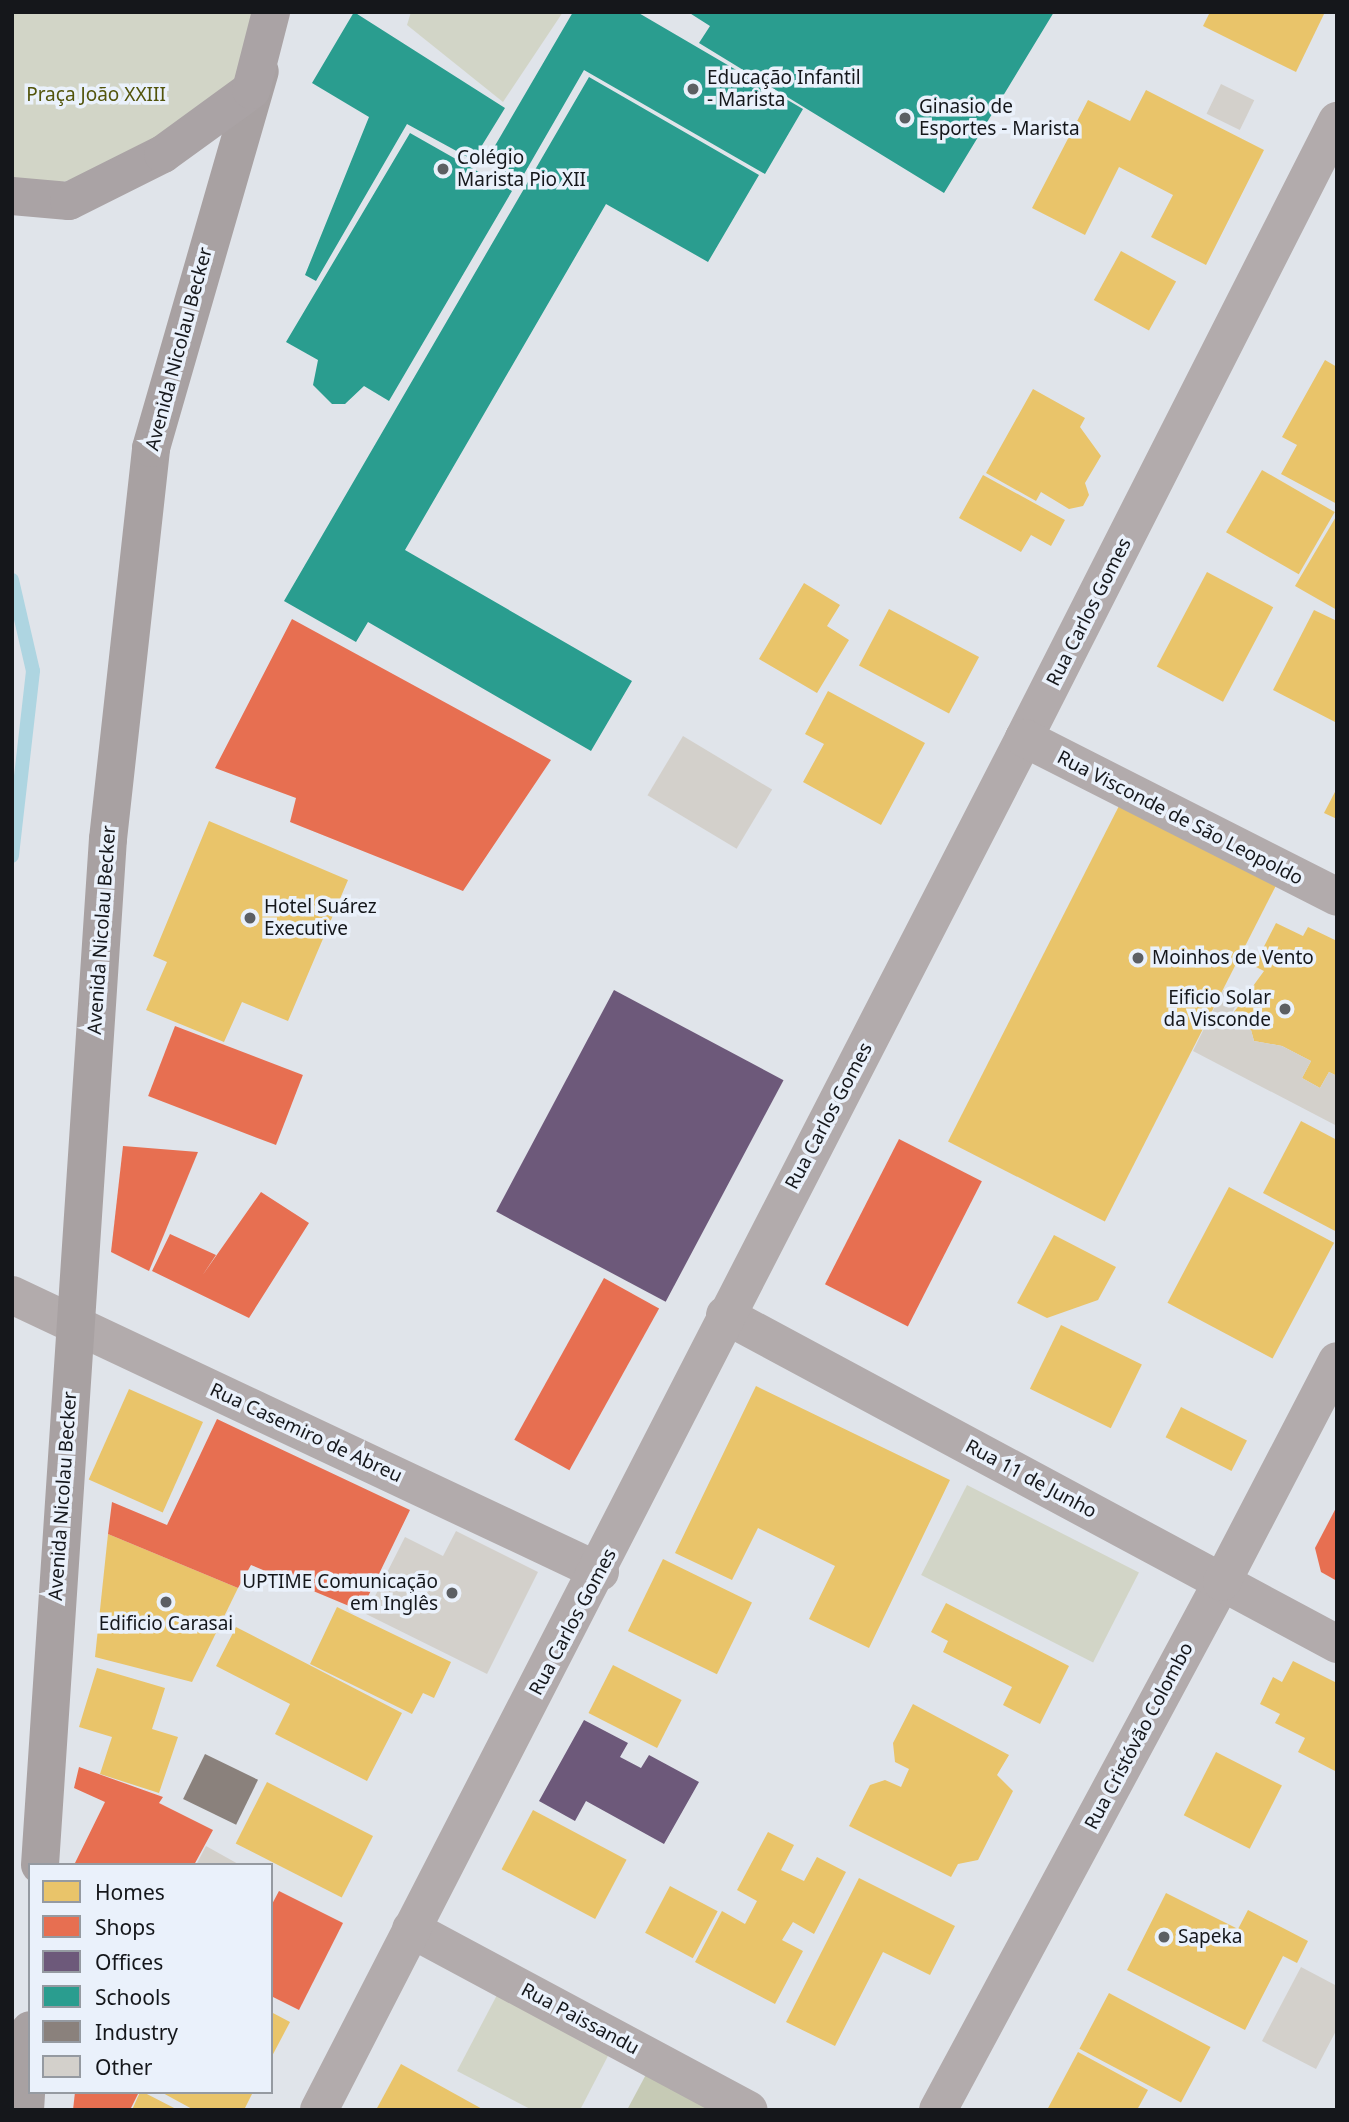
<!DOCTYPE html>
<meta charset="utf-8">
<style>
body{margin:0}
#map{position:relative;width:1349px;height:2122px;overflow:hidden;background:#e0e4ea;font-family:"Noto Sans",sans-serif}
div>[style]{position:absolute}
.green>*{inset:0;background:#d2d5c7;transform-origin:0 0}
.forest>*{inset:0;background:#c6cab5}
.homes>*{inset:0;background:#e9c46a;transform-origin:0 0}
.shops>*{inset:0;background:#e76f51;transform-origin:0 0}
.offices>*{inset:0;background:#6d597a;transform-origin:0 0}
.schools>*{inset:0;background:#2a9d8f}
.industry>*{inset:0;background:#8a817c;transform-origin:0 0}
.stream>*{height:14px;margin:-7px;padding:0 7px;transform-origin:7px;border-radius:7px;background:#aed5e1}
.building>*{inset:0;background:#d3d0cb;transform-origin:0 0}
.minor>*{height:38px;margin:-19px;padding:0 19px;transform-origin:19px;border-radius:19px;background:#b2abac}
.tertiary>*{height:38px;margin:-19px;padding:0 19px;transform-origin:19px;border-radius:19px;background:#b2abac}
.secondary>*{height:38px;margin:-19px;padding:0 19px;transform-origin:19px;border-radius:19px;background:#a8a1a2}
.primary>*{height:38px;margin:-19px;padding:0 19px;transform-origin:19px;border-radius:19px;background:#aaa3a5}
.dots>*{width:19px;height:19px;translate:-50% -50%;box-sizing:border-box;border:4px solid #eaf1fb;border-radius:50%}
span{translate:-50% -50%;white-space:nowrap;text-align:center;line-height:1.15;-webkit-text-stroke:7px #eaf1fb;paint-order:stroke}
.poi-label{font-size:19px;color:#15171b}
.left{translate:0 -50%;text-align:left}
.right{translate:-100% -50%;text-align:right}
.park-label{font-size:19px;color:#52540b}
.street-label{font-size:19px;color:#15171b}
.frame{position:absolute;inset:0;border:14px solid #15171b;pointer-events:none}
.legend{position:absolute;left:28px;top:1863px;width:245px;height:231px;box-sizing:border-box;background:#eaf1fb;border:2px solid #959aa1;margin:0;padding:9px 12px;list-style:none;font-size:21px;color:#15171b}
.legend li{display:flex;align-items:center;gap:14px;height:35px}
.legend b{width:35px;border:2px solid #959aa1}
</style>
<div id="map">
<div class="green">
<div style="clip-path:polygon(12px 12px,271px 12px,251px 90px,163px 154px,12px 196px)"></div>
<div style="clip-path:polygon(411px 12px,563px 12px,503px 102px,407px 25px)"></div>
<div style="left:967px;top:1485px;width:193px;height:101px;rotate:27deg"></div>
<div style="clip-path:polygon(497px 1995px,609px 2054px,580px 2110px,532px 2110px,457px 2071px)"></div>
</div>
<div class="forest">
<div style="clip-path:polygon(650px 2067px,732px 2110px,627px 2110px)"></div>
</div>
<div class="homes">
<div style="clip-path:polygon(1210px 12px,1325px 12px,1296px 72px,1203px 26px)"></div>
<div style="clip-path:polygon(1146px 90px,1264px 150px,1206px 265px,1151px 237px,1173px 195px,1119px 167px,1085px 235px,1032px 208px,1088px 100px,1130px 121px)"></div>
<div style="left:1121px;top:251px;width:63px;height:56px;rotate:29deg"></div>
<div style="clip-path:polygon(1325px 360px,1337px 367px,1337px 504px,1281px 474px,1297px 445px,1282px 437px)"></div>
<div style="clip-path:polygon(1033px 389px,1085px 418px,1080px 427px,1101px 456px,1085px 483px,1089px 495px,1083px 506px,1069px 509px,1041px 492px,1036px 501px,986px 473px)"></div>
<div style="left:1262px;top:470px;width:84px;height:72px;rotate:30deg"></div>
<div style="clip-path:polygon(983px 475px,1065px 520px,1051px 546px,1031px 535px,1021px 552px,959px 518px)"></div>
<div style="clip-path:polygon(1337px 515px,1337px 610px,1295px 586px)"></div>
<div style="left:1207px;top:572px;width:75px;height:107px;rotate:28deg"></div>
<div style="clip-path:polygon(804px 583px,840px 605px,827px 626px,849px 640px,817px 693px,759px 659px)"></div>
<div style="left:889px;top:609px;width:102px;height:64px;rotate:28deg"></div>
<div style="clip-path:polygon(1314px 610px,1337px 621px,1337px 723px,1273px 690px)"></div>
<div style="clip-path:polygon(828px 691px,925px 743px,881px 825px,803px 782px,824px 744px,805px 734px)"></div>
<div style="clip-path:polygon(1337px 788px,1337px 819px,1324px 813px)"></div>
<div style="left:1121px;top:802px;width:176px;height:381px;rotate:27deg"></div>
<div style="clip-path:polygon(209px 821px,348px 880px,288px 1021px,242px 1002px,224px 1042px,146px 1010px,167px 962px,153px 956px)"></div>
<div style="clip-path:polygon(1276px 923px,1303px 936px,1308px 927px,1337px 941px,1337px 1076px,1329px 1072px,1320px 1088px,1302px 1078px,1311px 1061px,1282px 1046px,1254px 1041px,1251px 1030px,1229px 1019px,1264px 971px,1254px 966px)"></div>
<div style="clip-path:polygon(1301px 1121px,1337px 1140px,1337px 1232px,1263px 1193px)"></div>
<div style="left:1229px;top:1187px;width:119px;height:131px;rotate:28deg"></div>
<div style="clip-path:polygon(1054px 1235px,1116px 1267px,1098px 1300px,1047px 1318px,1017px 1303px)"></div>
<div style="left:1061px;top:1325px;width:90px;height:71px;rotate:26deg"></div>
<div style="clip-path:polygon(756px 1386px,950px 1480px,869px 1648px,809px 1619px,835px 1566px,758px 1528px,732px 1580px,675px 1553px)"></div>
<div style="left:129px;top:1389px;width:81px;height:99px;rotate:24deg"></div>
<div style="left:1181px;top:1407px;width:74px;height:34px;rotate:27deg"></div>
<div style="clip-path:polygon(108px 1534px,238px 1588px,192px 1682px,95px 1657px)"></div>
<div style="left:663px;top:1559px;width:99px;height:80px;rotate:26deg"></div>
<div style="clip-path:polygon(946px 1603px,1069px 1666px,1040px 1724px,1003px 1705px,1012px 1687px,943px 1652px,948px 1641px,931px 1632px)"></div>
<div style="clip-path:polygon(337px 1607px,451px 1662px,434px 1698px,423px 1693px,412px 1714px,310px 1664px)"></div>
<div style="clip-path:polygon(236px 1627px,402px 1713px,367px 1781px,275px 1734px,290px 1704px,216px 1666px)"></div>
<div style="clip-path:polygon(1293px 1661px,1337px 1683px,1337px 1772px,1298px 1752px,1305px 1738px,1275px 1723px,1280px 1714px,1260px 1704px,1273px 1677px,1282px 1682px)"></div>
<div style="left:613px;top:1665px;width:77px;height:54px;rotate:27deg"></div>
<div style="clip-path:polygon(97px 1668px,165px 1688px,152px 1729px,178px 1737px,159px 1793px,100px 1774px,112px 1737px,79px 1727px)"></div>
<div style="clip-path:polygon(913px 1704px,1009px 1755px,997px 1775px,1013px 1791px,978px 1860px,958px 1864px,951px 1877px,849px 1826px,870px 1785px,885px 1780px,901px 1787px,909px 1769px,895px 1762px,893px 1743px)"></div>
<div style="left:1216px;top:1752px;width:74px;height:71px;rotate:27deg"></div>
<div style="left:267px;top:1782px;width:119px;height:69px;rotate:27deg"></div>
<div style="left:533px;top:1810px;width:106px;height:67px;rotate:28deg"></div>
<div style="clip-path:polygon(768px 1832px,794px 1845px,781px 1870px,804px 1881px,817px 1857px,846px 1872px,814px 1934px,793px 1922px,782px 1940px,803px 1951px,775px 2004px,695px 1962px,722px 1911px,745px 1924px,757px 1901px,737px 1890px)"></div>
<div style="clip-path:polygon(859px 1878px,955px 1926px,930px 1975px,883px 1952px,835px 2046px,786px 2022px)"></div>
<div style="left:670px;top:1886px;width:54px;height:53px;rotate:28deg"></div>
<div style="clip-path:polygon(1166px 1893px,1238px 1929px,1248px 1910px,1308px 1941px,1297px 1963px,1283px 1956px,1245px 2030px,1127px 1970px)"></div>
<div style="left:1109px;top:1993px;width:115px;height:63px;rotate:28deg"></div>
<div style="clip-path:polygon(271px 2012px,290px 2022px,271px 2058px)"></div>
<div style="clip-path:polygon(1078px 2052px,1148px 2090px,1137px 2110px,1047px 2110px)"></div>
<div style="clip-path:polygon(401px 2064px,484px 2110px,376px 2110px)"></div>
<div style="clip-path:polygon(140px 2092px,143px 2092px,178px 2110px,132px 2110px)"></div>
<div style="clip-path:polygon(161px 2092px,253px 2092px,244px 2110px,194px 2110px)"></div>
</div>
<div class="shops">
<div style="clip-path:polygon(292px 619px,551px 760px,463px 891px,290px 822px,296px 798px,215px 768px)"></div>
<div style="left:175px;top:1026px;width:137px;height:75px;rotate:21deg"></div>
<div style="left:899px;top:1139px;width:93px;height:163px;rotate:27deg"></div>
<div style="clip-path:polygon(123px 1146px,198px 1152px,149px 1271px,111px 1252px)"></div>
<div style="clip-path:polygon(261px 1192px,309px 1223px,249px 1318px,152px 1271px,170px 1234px,216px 1255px,202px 1276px)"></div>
<div style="left:604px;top:1278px;width:63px;height:185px;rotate:29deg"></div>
<div style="clip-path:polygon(217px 1419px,410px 1510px,361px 1611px,251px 1565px,238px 1588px,108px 1534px,112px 1502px,167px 1525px)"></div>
<div style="clip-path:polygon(1337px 1506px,1337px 1581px,1321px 1572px,1315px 1548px)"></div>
<div style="clip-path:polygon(79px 1767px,163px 1797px,159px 1803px,213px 1830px,194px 1865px,74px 1865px,105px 1802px,74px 1788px)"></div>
<div style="clip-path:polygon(279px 1891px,343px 1923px,299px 2010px,271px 1996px,271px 1906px)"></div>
<div style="clip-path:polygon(75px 2092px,139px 2092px,130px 2110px,73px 2110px)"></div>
</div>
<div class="offices">
<div style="left:614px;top:990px;width:192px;height:251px;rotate:28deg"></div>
<div style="clip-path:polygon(584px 1720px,628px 1743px,620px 1757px,641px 1768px,649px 1755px,699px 1782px,664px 1844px,586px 1801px,575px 1821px,539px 1801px)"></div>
</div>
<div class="schools">
<div style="clip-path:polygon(354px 12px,505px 108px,473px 160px,407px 124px,316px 281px,305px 275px,369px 117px,312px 83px)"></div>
<div style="clip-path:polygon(573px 12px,637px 12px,803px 109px,765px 174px,584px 70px,520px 181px,486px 161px)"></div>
<div style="clip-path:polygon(688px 12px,1054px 12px,944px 193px,699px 43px,710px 26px)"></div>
<div style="clip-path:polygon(589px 77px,759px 175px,708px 262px,606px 204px,405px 550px,632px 681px,591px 751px,368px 622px,356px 642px,284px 601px)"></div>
<div style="clip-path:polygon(410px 133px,512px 191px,389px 401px,364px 386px,345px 404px,332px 404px,313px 385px,318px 360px,286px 342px)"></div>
</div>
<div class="industry">
<div style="left:205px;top:1754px;width:59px;height:50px;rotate:26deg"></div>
</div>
<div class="stream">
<div style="left:12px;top:580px;width:93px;rotate:77deg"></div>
<div style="left:33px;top:671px;width:186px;rotate:96.5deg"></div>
</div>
<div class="building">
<div style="left:1221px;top:84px;width:37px;height:33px;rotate:26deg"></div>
<div style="left:683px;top:736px;width:104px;height:69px;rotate:31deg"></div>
<div style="clip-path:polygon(1223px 990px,1239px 999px,1229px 1019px,1251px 1030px,1254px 1041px,1282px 1046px,1311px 1061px,1302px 1078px,1320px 1088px,1329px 1072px,1337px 1076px,1337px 1126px,1193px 1051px)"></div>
<div style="clip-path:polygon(456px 1531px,538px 1572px,487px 1674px,366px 1614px,405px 1537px,443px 1556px)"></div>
<div style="clip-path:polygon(206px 1846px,240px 1865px,196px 1865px)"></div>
<div style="clip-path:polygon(1301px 1967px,1337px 1986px,1337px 2029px,1316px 2069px,1262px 2041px)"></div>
</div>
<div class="minor">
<div style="left:1024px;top:738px;width:692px;rotate:-63.1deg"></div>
<div style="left:411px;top:1929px;width:383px;rotate:28.2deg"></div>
<div style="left:938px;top:2110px;width:600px;rotate:-61.73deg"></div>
</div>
<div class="tertiary">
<div style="left:12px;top:1295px;width:650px;rotate:25.22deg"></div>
<div style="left:725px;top:1315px;width:695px;rotate:28.26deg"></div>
<div style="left:1222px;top:1582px;width:249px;rotate:-62.5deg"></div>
<div style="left:319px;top:2110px;width:1543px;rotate:-62.8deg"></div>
<div style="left:1024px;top:738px;width:351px;rotate:26.9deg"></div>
</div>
<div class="secondary">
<div style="left:40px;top:1865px;width:1028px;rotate:-86.21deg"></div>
<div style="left:108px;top:839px;width:393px;rotate:-83.7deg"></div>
<div style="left:151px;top:448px;width:392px;rotate:-73.9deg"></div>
<div style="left:25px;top:2110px;width:80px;rotate:-86.4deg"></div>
</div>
<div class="primary">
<div style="left:12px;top:196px;width:57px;rotate:5deg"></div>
<div style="left:69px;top:201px;width:105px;rotate:-26.6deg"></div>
<div style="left:163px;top:154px;width:109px;rotate:-36deg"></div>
<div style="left:251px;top:90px;width:81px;rotate:-75.6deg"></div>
</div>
<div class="dots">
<div style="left:693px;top:89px;background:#5c5f63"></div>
<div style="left:905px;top:118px;background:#5c5f63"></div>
<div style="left:443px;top:169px;background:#5c5f63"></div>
<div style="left:250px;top:918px;background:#5c5f63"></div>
<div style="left:1138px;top:958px;background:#5c5f63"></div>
<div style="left:1285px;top:1009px;background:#5c5f63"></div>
<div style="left:452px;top:1593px;background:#5c5f63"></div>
<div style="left:166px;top:1602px;background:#5c5f63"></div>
<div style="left:1164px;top:1937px;background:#5c5f63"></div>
</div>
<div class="poi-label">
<span class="left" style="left:707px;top:89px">Educação Infantil<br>- Marista</span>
<span class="left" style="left:919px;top:118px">Ginasio de<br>Esportes - Marista</span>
<span class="left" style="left:457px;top:169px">Colégio<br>Marista Pio XII</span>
<span class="left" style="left:264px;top:918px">Hotel Suárez<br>Executive</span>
<span class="left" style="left:1152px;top:958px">Moinhos de Vento</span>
<span class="right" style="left:1271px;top:1009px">Eificio Solar<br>da Visconde</span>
<span class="right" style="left:438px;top:1593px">UPTIME Comunicação<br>em Inglês</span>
<span style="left:166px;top:1624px">Edificio Carasai</span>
<span class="left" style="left:1178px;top:1937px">Sapeka</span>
</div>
<div class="park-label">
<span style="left:96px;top:95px">Praça João XXIII</span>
</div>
<div class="street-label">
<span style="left:179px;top:349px;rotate:-75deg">Avenida Nicolau Becker</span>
<span style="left:1089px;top:612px;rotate:-63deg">Rua Carlos Gomes</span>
<span style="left:1180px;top:818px;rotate:27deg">Rua Visconde de São Leopoldo</span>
<span style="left:102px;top:930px;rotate:-86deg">Avenida Nicolau Becker</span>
<span style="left:829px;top:1116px;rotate:-62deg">Rua Carlos Gomes</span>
<span style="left:306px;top:1433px;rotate:25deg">Rua Casemiro de Abreu</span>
<span style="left:1031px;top:1479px;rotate:28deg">Rua 11 de Junho</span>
<span style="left:63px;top:1496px;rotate:-86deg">Avenida Nicolau Becker</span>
<span style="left:573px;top:1622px;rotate:-62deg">Rua Carlos Gomes</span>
<span style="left:1139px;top:1736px;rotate:-62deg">Rua Cristóvão Colombo</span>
<span style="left:580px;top:2019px;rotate:28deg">Rua Paissandu</span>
</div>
<div class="frame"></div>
<ul class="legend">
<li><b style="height:19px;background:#e9c46a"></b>Homes</li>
<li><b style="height:19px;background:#e76f51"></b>Shops</li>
<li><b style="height:19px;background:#6d597a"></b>Offices</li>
<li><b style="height:19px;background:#2a9d8f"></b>Schools</li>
<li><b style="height:19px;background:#8a817c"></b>Industry</li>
<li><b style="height:19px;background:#d3d0cb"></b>Other</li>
</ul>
</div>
